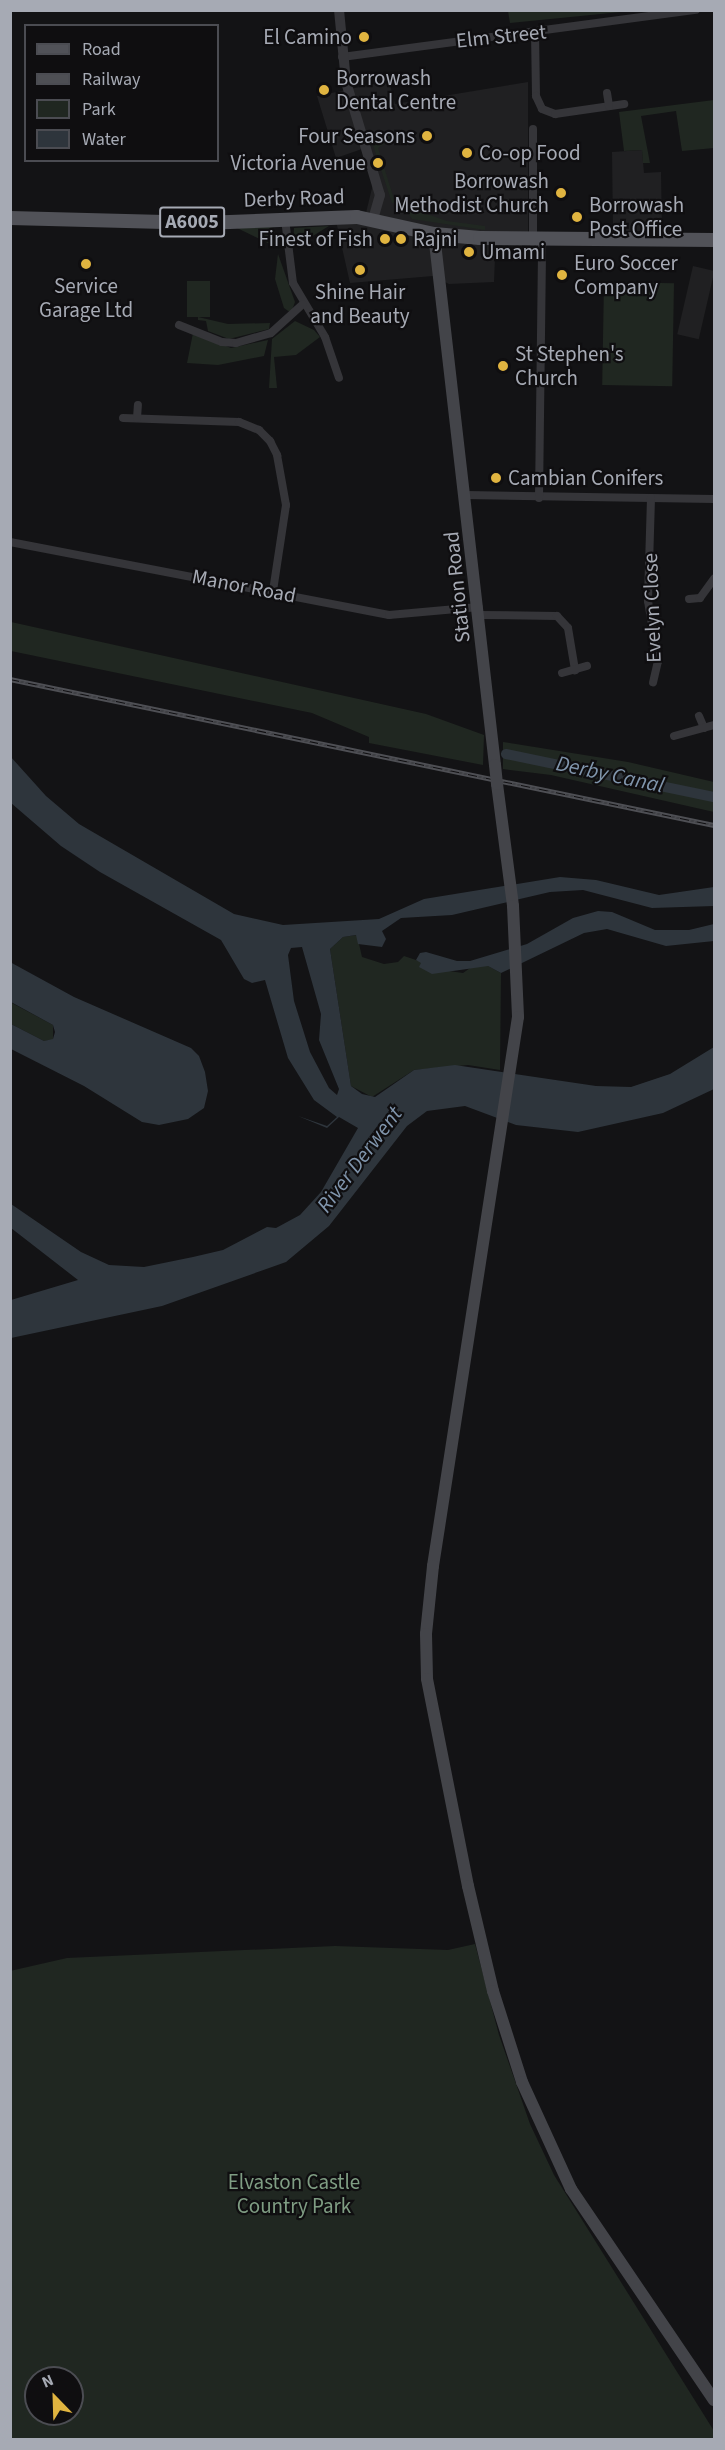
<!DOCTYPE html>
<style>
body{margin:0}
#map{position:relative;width:725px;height:2450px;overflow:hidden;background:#131315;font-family:"Source Sans 3",sans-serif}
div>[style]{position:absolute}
.built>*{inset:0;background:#202022;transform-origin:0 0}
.green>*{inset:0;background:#202721;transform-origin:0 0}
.water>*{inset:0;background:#2e353c}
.canal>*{height:10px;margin:-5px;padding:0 5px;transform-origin:5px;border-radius:5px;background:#2e353c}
.minor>*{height:8px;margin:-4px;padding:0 4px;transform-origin:4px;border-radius:4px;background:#353539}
.tertiary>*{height:10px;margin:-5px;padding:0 5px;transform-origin:5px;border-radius:5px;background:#353539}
.secondary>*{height:12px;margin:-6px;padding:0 6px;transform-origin:6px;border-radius:6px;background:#434449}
.primary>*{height:14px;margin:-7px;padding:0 7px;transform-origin:7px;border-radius:7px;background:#515258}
.rail>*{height:5px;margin-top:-2.5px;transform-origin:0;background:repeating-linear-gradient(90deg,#0f0e10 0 9px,#4e4f54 0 18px);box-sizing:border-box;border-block:2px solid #4e4f54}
.secondary-bridge>*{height:12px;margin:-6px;padding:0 6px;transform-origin:6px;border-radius:6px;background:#434449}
.dots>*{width:16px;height:16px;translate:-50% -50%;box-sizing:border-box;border:3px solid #0f0e10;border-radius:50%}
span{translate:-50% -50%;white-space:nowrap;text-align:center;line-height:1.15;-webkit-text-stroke:4.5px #0f0e10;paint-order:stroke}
.shield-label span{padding:2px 4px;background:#0f0e10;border:2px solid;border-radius:4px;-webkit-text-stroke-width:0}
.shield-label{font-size:20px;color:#a6aab4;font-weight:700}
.street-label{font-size:21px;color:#a6aab4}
.poi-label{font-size:21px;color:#a6aab4}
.right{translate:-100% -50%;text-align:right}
.left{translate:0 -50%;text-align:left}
.park-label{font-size:21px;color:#7f9d83}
.water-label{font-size:22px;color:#8095ac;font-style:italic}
.frame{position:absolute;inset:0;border:12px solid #a6aab4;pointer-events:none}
.legend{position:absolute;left:24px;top:24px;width:195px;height:138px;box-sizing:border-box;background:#0f0e10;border:2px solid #4b4c52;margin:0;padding:8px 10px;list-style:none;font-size:18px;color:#a6aab4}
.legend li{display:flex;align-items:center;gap:12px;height:30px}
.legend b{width:30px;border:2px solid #4b4c52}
.north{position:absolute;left:24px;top:2366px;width:60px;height:60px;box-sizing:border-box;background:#0f0e10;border:2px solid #4b4c52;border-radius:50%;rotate:337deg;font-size:16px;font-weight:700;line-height:24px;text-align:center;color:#a6aab4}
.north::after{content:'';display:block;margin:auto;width:21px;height:27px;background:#e0b440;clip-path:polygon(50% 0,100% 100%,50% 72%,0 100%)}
</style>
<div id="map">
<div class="built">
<div style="clip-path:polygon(389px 81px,395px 104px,528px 82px,528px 233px,496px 233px,494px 282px,449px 284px,433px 276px,350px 283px,336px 221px,364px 221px,373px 184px,362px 149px,336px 158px,317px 96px)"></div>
<div style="clip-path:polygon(642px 150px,644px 173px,661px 172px,662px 231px,613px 231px,612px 152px)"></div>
<div style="left:693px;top:266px;width:22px;height:70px;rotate:13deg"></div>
</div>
<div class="green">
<div style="clip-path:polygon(508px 11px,508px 10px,631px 11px,510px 23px)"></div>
<div style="clip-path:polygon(714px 100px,714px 148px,682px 151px,676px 111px,641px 116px,650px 163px,643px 163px,642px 150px,624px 151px,619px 112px)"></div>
<div style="clip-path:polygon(374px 133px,395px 137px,378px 148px,394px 199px,400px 201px,392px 203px,371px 139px)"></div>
<div style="clip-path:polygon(413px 201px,418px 202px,418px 211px,447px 221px,485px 226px,485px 230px,412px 219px,408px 213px)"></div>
<div style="clip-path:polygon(329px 226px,293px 248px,294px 228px)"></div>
<div style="clip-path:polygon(235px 227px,272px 227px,280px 242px,272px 245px)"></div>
<div style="clip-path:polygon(278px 254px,295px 302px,291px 313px,284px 308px,275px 279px)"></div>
<div style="left:187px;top:281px;width:23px;height:36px"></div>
<div style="left:604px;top:282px;width:70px;height:103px;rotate:1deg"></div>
<div style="clip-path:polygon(198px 317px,228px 324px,270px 323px,269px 329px,229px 339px,208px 331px,206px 321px,198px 320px)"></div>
<div style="clip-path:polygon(295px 321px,314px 330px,320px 337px,296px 355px,274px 357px,277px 388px,269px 388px,272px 339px)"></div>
<div style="clip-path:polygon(193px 333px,231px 348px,268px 340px,264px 356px,218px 365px,187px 363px)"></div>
<div style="clip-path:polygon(11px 622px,426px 714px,484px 735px,483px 765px,369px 743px,369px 737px,312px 713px,11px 651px)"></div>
<div style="clip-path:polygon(503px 742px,628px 762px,714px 782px,714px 812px,551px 775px,503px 769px)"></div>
<div style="clip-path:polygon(357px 935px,362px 957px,384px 964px,398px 962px,404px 956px,449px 971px,463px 973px,473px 966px,488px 966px,501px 973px,500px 1070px,468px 1065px,414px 1070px,372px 1097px,351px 1086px,330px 949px,343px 937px)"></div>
<div style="clip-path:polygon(10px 1002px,53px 1025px,53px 1040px,44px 1041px,11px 1024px)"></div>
<div style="clip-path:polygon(evenodd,475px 1944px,499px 2035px,530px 2124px,554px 2175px,714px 2431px,714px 2439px,11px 2439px,10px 1971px,67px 1958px,335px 1946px,448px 1950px,475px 1944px,36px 2378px,72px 2378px,72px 2414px,36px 2414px,36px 2378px)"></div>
</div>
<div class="water">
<div style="clip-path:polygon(evenodd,10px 756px,46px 796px,79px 824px,234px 914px,283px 925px,379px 919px,424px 899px,560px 877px,596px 880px,659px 895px,714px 887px,714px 906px,652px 908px,583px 890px,550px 892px,452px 915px,401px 918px,382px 931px,386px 939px,382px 947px,358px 944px,356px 935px,343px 937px,330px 949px,351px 1086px,362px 1094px,375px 1097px,414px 1070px,455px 1065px,596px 1086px,631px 1087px,670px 1074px,714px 1047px,714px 1089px,663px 1113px,578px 1132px,516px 1125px,465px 1106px,427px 1111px,407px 1126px,329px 1226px,286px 1262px,162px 1306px,11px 1338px,11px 1300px,78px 1280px,11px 1228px,11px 1204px,81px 1252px,109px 1265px,144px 1267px,193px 1257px,223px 1250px,267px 1227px,276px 1228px,300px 1215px,321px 1192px,358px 1128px,339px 1117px,327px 1128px,298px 1116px,327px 1126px,337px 1117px,314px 1100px,288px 1058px,265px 980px,252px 983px,244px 979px,221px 940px,100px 872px,61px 846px,11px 803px,10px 756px,302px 947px,321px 1014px,319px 1040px,339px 1089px,337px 1095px,329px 1088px,310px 1052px,294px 1001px,288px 955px,291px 948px,302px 947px)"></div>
<div style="clip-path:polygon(598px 911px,612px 912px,655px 930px,689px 930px,714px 924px,714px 941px,666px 946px,607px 929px,584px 933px,501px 973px,488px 966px,432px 974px,419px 967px,421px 963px,416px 960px,420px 953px,426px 952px,457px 961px,470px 961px,527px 944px,573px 918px)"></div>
<div style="clip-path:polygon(10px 962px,74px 997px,191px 1048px,199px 1056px,205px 1072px,208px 1091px,204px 1108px,188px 1119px,159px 1125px,142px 1122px,84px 1086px,11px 1049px,11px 1024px,44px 1041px,53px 1039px,55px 1032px,53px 1025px,11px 1002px)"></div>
</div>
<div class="canal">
<div style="left:506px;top:754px;width:212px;rotate:11.7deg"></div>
</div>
<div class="minor">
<div style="left:535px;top:32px;width:64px;rotate:89.1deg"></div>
<div style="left:536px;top:96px;width:14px;rotate:65deg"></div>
<div style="left:542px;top:109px;width:14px;rotate:21deg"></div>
<div style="left:555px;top:114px;width:70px;rotate:-8.2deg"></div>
<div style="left:342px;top:57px;width:357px;rotate:-7.6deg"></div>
<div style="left:607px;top:93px;width:13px;rotate:81deg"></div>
<div style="left:533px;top:129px;width:110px;rotate:90deg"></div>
<div style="left:285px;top:219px;width:64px;rotate:82.9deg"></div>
<div style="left:293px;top:283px;width:63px;rotate:59.3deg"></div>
<div style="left:325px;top:337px;width:43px;rotate:71.1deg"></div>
<div style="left:179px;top:325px;width:46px;rotate:21.6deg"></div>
<div style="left:222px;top:342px;width:14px;rotate:4deg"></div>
<div style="left:236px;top:343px;width:36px;rotate:-16deg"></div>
<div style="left:271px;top:333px;width:43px;rotate:-42.2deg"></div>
<div style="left:123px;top:418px;width:116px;rotate:2deg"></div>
<div style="left:239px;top:422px;width:22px;rotate:22deg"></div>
<div style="left:259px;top:430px;width:16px;rotate:45deg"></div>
<div style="left:270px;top:441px;width:16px;rotate:63deg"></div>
<div style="left:277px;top:455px;width:51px;rotate:79.8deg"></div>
<div style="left:286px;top:505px;width:87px;rotate:98.6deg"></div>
<div style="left:137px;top:418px;width:13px;rotate:-86deg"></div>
<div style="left:466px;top:495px;width:248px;rotate:0.9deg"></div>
<div style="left:539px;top:498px;width:259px;rotate:-89.3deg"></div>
<div style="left:651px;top:498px;width:103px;rotate:91.7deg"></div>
<div style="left:648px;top:601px;width:61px;rotate:80.5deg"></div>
<div style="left:658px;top:661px;width:22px;rotate:103deg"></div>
<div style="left:10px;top:542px;width:386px;rotate:10.9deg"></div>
<div style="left:389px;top:615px;width:90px;rotate:-5.1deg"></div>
<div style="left:689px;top:599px;width:11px;rotate:-5deg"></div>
<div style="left:700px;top:598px;width:24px;rotate:-54deg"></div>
<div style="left:480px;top:615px;width:77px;rotate:0.7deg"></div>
<div style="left:557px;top:616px;width:16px;rotate:47deg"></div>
<div style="left:568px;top:628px;width:43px;rotate:80.5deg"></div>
<div style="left:562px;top:673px;width:26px;rotate:-16deg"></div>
<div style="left:699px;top:716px;width:13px;rotate:67deg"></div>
<div style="left:674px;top:736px;width:41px;rotate:-15.4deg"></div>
</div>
<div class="tertiary">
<div style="left:339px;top:10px;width:72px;rotate:84.4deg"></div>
<div style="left:346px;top:82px;width:118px;rotate:73.3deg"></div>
<div style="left:380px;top:195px;width:26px;rotate:106deg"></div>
</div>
<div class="secondary">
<div style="left:434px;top:234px;width:534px;rotate:83.45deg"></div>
<div style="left:497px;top:784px;width:123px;rotate:82.5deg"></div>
<div style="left:513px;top:906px;width:111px;rotate:87.4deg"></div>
<div style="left:518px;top:1017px;width:556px;rotate:98.8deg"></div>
<div style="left:433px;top:1566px;width:68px;rotate:95.9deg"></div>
<div style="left:426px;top:1634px;width:45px;rotate:88.7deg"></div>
<div style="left:427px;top:1679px;width:211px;rotate:78.8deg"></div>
<div style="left:468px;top:1886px;width:108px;rotate:76.6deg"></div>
<div style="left:493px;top:1991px;width:96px;rotate:72.3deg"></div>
<div style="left:522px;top:2082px;width:118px;rotate:65.4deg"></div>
<div style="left:571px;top:2189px;width:255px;rotate:55.9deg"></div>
</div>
<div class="primary">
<div style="left:10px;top:218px;width:193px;rotate:1.5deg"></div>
<div style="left:203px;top:223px;width:154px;rotate:-2.2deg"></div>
<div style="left:357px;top:217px;width:79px;rotate:12.4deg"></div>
<div style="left:434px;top:234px;width:46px;rotate:5deg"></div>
<div style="left:480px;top:238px;width:234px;rotate:0.5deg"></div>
</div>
<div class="rail">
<div style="left:10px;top:679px;width:719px;rotate:11.72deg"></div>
</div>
<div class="secondary-bridge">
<div style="left:495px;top:765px;width:19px;rotate:84deg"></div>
</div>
<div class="dots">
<div style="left:364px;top:37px;background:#e0b440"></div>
<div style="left:324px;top:90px;background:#e0b440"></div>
<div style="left:427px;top:136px;background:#e0b440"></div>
<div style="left:467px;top:153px;background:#e0b440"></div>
<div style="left:378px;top:163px;background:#e0b440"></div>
<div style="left:561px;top:193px;background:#e0b440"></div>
<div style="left:577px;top:217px;background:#e0b440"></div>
<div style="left:385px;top:239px;background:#e0b440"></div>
<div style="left:401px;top:239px;background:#e0b440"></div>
<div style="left:469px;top:252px;background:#e0b440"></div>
<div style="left:86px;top:264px;background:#e0b440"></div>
<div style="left:360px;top:270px;background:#e0b440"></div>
<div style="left:562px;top:275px;background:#e0b440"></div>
<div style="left:503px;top:366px;background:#e0b440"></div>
<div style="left:496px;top:478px;background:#e0b440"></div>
</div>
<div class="shield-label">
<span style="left:192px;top:222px">A6005</span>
</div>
<div class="street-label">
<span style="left:501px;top:36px;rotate:-6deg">Elm Street</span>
<span style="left:294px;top:198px;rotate:-2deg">Derby Road</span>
<span style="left:244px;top:586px;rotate:11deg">Manor Road</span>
<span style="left:457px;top:587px;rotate:-96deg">Station Road</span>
<span style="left:652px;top:608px;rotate:-92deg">Evelyn Close</span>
</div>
<div class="poi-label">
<span class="right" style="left:352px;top:37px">El Camino</span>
<span class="left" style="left:336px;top:90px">Borrowash<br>Dental Centre</span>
<span class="right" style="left:415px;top:136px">Four Seasons</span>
<span class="left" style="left:479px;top:153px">Co-op Food</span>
<span class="right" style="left:366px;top:163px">Victoria Avenue</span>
<span class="right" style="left:549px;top:193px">Borrowash<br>Methodist Church</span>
<span class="left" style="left:589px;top:217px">Borrowash<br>Post Office</span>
<span class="right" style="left:373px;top:239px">Finest of Fish</span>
<span class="left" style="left:413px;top:239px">Rajni</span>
<span class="left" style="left:481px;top:252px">Umami</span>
<span class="left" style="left:574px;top:275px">Euro Soccer<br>Company</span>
<span style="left:86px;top:298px">Service<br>Garage Ltd</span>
<span style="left:360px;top:304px">Shine Hair<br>and Beauty</span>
<span class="left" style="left:515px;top:366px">St Stephen's<br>Church</span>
<span class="left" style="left:508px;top:478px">Cambian Conifers</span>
</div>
<div class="park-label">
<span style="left:294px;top:2194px">Elvaston Castle<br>Country Park</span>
</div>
<div class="water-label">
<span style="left:610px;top:775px;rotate:12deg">Derby Canal</span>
<span style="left:360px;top:1160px;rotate:-53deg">River Derwent</span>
</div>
<div class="frame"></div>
<ul class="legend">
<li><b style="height:8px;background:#515258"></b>Road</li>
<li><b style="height:8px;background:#4e4f54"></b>Railway</li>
<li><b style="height:16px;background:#202721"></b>Park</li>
<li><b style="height:16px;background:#2e353c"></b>Water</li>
</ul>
<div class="north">N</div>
</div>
